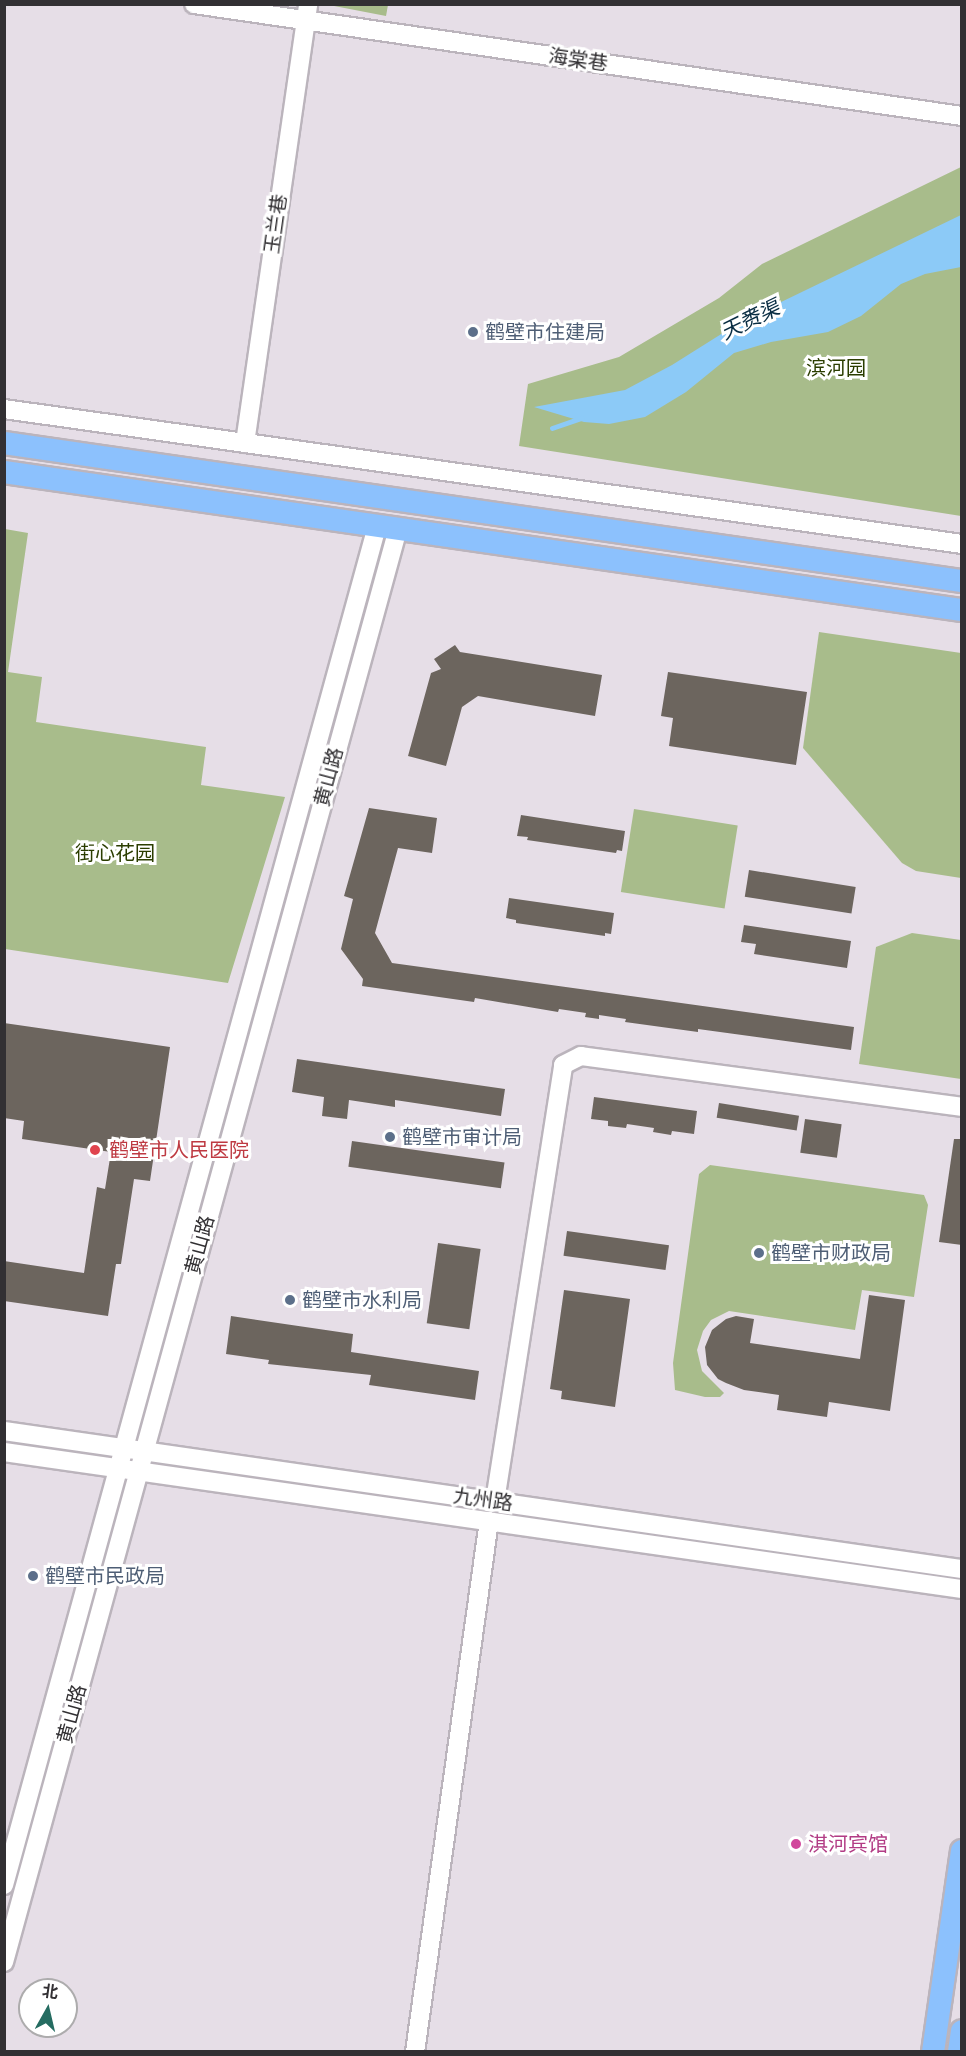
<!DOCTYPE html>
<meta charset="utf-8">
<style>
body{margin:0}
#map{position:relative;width:966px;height:2056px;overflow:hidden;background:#e6dee7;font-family:Karla,"Noto Sans SC",sans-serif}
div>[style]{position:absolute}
.green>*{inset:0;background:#a8bc8b;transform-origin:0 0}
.water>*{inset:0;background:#8ccaf7}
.stream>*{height:5px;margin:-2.5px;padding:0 2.5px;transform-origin:2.5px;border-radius:2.5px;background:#8ccaf7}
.building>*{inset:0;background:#6c655e;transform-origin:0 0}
.roads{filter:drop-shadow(2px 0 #bbb4bc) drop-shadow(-2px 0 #bbb4bc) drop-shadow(0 2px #bbb4bc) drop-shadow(0 -2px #bbb4bc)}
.minor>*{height:18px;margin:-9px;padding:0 9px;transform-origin:9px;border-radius:9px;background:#fff}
.major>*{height:22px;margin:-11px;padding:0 11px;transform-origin:11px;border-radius:11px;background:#8cc1fd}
.dots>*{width:16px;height:16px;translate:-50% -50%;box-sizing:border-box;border:3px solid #fff;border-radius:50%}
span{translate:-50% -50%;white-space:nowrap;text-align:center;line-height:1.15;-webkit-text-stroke:6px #fff;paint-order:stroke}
.street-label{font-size:20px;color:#323033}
.service-label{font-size:20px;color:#4e5e75}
.left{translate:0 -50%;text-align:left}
.park-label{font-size:20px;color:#2b3d00}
.health-label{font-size:20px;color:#be3a42}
.hotel-label{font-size:20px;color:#b23c85}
.water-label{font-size:21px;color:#092d43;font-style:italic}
.frame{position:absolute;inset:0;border:6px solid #323033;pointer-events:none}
.north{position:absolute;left:18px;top:1978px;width:60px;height:60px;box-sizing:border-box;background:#fff;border:2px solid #adacad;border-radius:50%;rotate:8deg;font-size:16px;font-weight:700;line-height:24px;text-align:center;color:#323033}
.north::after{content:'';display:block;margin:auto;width:21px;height:27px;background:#256c61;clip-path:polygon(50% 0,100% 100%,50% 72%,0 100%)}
</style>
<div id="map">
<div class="green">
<div style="clip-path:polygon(329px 5px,388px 5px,386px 16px)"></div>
<div style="clip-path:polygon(961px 167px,961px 516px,519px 446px,528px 384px,619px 357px,719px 298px,762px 264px)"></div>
<div style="clip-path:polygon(5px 529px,28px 533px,8px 672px,42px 677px,36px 722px,206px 747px,201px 785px,285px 797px,228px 983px,5px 949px)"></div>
<div style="clip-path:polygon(819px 632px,961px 653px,961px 878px,916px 871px,902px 863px,803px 748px)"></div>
<div style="left:634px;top:809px;width:105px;height:84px;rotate:9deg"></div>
<div style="clip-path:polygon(912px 933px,961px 940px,961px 1079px,859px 1064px,876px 947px)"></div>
<div style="clip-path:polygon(710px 1165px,924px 1195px,928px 1205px,914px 1297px,862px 1290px,855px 1330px,729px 1311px,711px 1320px,703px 1331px,697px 1350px,702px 1371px,724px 1393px,720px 1397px,705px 1397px,675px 1390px,673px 1363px,699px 1174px)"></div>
</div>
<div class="water">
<div style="clip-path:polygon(961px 215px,961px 267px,925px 274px,901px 284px,861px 316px,828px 332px,771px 342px,734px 353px,686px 392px,645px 417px,609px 424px,584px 422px,534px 407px,625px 390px,672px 365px,742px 321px)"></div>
</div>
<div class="stream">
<div style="left:552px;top:428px;width:31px;rotate:-19deg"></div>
</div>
<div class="building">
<div style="clip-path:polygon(455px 645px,460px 652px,602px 675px,595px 716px,478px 696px,462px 707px,446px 766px,408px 756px,431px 673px,441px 669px,434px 659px)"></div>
<div style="clip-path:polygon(668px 672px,807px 692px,796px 765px,669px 746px,673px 718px,661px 716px)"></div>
<div style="clip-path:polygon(369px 808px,437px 818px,432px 853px,398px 848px,375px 933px,392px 963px,854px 1027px,851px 1050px,698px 1029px,698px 1032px,625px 1022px,626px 1019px,599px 1015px,599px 1019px,585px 1017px,586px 1013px,559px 1009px,558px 1012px,475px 998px,474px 1002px,362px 986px,363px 979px,341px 949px,353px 899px,344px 896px)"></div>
<div style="clip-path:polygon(521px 815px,625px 831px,622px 851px,617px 850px,616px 853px,527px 840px,528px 837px,517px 836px)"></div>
<div style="left:749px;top:870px;width:108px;height:27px;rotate:9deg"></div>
<div style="clip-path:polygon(509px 898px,614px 913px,611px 934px,605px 933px,605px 936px,516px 923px,516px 920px,506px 918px)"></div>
<div style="clip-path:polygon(744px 925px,851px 941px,847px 968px,754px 954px,756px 944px,741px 942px)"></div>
<div style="clip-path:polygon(4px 1023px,170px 1047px,150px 1181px,134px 1179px,121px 1264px,116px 1264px,108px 1316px,4px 1301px,4px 1261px,84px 1273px,97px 1187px,105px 1189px,111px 1152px,22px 1139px,24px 1121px,4px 1118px)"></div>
<div style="clip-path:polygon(297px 1059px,505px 1089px,501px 1116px,395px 1100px,395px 1107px,349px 1100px,347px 1119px,322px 1116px,324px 1097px,292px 1092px)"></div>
<div style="clip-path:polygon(594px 1097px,697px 1111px,694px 1134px,672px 1131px,671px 1135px,653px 1132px,654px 1128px,627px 1124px,626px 1128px,608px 1126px,608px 1121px,591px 1119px)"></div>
<div style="left:719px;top:1103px;width:81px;height:15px;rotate:9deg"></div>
<div style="left:805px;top:1119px;width:37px;height:34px;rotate:8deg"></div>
<div style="clip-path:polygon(954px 1139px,962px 1139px,962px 1245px,939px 1242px)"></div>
<div style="left:352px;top:1141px;width:154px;height:26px;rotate:8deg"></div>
<div style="left:567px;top:1231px;width:103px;height:25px;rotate:8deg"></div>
<div style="left:438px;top:1243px;width:43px;height:81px;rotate:8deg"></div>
<div style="clip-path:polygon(564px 1290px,630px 1299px,615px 1407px,561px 1399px,562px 1391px,550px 1389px)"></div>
<div style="clip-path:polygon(869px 1295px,905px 1300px,890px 1411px,829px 1402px,827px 1417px,777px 1410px,779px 1395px,744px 1390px,726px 1383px,718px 1379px,707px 1365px,705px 1347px,712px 1330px,726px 1319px,736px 1316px,754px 1319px,750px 1343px,860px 1359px)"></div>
<div style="clip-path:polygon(231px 1316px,353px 1334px,351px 1352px,479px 1371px,475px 1400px,369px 1385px,371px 1375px,268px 1364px,269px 1360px,226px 1354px)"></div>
</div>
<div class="roads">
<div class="minor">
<div style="left:194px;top:4px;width:776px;rotate:8.3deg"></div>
<div style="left:4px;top:409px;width:967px;rotate:8.02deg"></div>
<div style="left:245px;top:443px;width:443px;rotate:-81.8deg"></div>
<div style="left:4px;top:1431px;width:968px;rotate:8.2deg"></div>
<div style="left:4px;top:1452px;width:968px;rotate:8.14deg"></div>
<div style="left:495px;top:1501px;width:441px;rotate:-81.1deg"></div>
<div style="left:563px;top:1065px;width:20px;rotate:-27deg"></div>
<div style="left:581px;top:1056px;width:384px;rotate:7.6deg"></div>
<div style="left:4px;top:1885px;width:1409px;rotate:-74.65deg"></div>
<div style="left:4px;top:1962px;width:1486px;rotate:-74.63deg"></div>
<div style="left:415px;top:2052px;width:536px;rotate:-82.07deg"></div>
</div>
<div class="major">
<div style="left:4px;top:443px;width:968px;rotate:8.2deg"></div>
<div style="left:4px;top:472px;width:968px;rotate:8.2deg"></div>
<div style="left:933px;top:2052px;width:203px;rotate:-81.8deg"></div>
<div style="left:959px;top:2052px;width:21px;rotate:-82deg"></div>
</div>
</div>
<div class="dots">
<div style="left:473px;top:332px;background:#5c6f8a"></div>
<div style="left:390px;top:1137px;background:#5c6f8a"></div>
<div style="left:95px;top:1150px;background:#e0444e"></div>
<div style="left:759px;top:1253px;background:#5c6f8a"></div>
<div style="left:290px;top:1300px;background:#5c6f8a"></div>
<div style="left:33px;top:1576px;background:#5c6f8a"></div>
<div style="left:796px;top:1844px;background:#d1479c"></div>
</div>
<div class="street-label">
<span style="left:578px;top:60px;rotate:8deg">海棠巷</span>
<span style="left:276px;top:224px;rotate:-82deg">玉兰巷</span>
<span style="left:329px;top:777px;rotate:-75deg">黄山路</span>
<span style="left:200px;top:1245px;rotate:-75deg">黄山路</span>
<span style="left:483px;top:1500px;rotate:8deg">九州路</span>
<span style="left:72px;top:1714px;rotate:-75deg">黄山路</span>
</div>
<div class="service-label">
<span class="left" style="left:485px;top:332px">鹤壁市住建局</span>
<span class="left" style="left:402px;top:1137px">鹤壁市审计局</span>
<span class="left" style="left:771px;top:1253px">鹤壁市财政局</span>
<span class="left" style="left:302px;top:1300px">鹤壁市水利局</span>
<span class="left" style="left:45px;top:1576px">鹤壁市民政局</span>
</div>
<div class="park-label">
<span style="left:836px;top:368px">滨河园</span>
<span style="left:115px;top:853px">街心花园</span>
</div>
<div class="health-label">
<span class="left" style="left:109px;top:1150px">鹤壁市人民医院</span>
</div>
<div class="hotel-label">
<span class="left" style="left:808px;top:1844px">淇河宾馆</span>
</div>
<div class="water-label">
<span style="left:750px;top:320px;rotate:-26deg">天赉渠</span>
</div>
<div class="frame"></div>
<div class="north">北</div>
</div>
